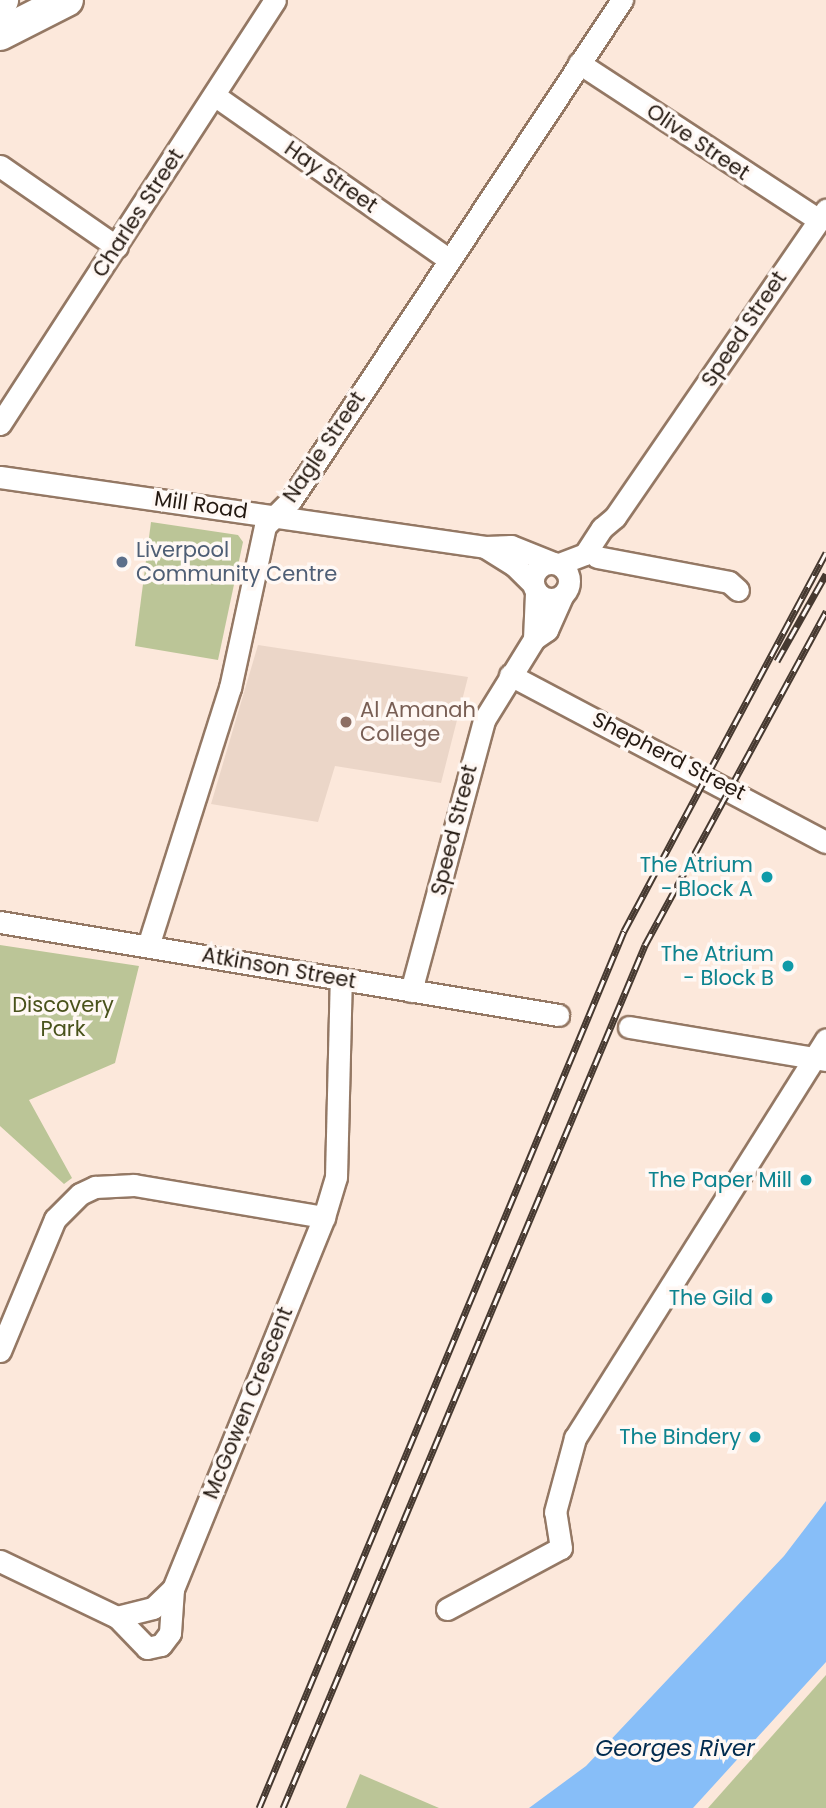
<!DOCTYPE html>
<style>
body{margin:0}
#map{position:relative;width:826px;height:1808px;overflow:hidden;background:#fce8db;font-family:Poppins,sans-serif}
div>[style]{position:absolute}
.commercial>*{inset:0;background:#ebd6c8}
.green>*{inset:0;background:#bbc597}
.water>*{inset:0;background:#87bef8}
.roads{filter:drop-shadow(2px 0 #947864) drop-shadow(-2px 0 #947864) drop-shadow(0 2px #947864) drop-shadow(0 -2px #947864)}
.minor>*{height:21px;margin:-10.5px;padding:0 10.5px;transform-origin:10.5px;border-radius:10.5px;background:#fff}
.minor>.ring{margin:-10.5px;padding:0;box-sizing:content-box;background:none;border:21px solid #fff;border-radius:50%}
.highway>*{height:32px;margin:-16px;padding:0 16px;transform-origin:16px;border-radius:16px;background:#fff}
.rail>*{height:7px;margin-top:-3.5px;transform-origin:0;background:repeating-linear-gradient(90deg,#fff8f4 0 13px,#463930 0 26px);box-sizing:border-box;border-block:2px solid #463930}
.dots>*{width:19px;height:19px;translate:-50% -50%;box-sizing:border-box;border:4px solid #fff8f4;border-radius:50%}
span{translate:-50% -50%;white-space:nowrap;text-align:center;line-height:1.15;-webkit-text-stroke:7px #fff8f4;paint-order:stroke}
.street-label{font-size:21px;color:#241911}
.service-label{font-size:21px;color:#4e5e75}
.left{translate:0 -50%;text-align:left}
.education-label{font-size:21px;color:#785e54}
.culture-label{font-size:21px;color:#0d838f}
.right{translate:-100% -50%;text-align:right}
.park-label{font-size:21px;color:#49521b}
.water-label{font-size:23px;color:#012a4e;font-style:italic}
</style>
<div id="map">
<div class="commercial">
<div style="clip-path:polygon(258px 645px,468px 677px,441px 783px,335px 766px,318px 822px,211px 804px)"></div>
</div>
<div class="green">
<div style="clip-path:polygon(151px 522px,238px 535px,243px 542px,218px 660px,135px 646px)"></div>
<div style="clip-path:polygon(0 945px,139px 966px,115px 1063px,29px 1100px,72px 1178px,64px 1184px,0 1126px)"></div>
<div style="clip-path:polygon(826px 1675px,826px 1808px,708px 1808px)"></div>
<div style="clip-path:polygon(360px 1774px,367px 1777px,439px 1808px,346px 1808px)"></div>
</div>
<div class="water">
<div style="clip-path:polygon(826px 1501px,826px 1662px,693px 1808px,529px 1808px,586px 1766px,784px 1556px)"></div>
</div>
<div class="roads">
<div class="minor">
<div style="left:579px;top:63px;width:287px;rotate:33.2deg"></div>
<div style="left:214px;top:95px;width:286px;rotate:35deg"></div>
<div style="left:0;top:166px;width:142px;rotate:34.7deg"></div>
<div style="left:0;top:424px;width:505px;rotate:-57.03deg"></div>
<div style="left:0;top:477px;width:490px;rotate:8.2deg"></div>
<div style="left:485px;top:547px;width:26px;rotate:-2deg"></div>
<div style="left:511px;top:546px;width:45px;rotate:22deg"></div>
<div style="left:485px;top:547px;width:34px;rotate:32deg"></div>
<div style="left:514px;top:565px;width:25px;rotate:45deg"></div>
<div style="left:597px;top:557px;width:134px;rotate:10.7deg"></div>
<div style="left:729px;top:582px;width:12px;rotate:42deg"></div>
<div class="ring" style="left:533px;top:563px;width:15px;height:15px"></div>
<div style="left:559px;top:564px;width:28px;rotate:-21deg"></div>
<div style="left:585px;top:554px;width:31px;rotate:-57deg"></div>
<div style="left:602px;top:528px;width:17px;rotate:-40deg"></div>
<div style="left:615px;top:517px;width:373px;rotate:-55.5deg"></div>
<div style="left:534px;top:639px;width:46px;rotate:-87.5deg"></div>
<div style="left:510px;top:675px;width:357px;rotate:27.9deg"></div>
<div style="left:0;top:922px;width:566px;rotate:9.46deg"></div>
<div style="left:148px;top:946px;width:271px;rotate:-72.4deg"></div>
<div style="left:230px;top:688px;width:166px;rotate:-77.8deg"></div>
<div style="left:265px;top:526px;width:37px;rotate:-45deg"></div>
<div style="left:291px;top:500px;width:600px;rotate:-56.5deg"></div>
<div style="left:411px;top:991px;width:281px;rotate:-74.9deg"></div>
<div style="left:484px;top:720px;width:95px;rotate:-58.3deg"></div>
<div style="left:534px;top:639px;width:16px;rotate:-35deg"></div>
<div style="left:547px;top:630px;width:37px;rotate:-66deg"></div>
<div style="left:629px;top:1027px;width:200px;rotate:9.5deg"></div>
<div style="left:0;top:1351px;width:143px;rotate:-67.4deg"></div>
<div style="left:55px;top:1219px;width:35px;rotate:-45deg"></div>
<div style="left:80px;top:1194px;width:17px;rotate:-25deg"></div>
<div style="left:95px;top:1187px;width:39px;rotate:-3deg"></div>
<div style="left:134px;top:1185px;width:193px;rotate:9.6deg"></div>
<div style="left:0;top:1561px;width:130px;rotate:25.6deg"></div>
<div style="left:117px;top:1617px;width:37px;rotate:-14deg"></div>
<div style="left:153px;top:1608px;width:28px;rotate:-44deg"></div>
<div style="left:173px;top:1589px;width:401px;rotate:-67.9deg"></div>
<div style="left:324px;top:1217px;width:42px;rotate:-73.3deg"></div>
<div style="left:336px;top:1177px;width:198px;rotate:-88.6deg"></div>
<div style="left:447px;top:1609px;width:129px;rotate:-28.2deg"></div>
<div style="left:561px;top:1548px;width:36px;rotate:-99deg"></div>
<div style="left:555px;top:1512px;width:77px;rotate:-74.9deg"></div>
<div style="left:575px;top:1438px;width:471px;rotate:-57.8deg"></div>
<div style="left:117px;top:1617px;width:43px;rotate:45.9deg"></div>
<div style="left:147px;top:1648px;width:14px;rotate:-12deg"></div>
<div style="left:161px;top:1645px;width:15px;rotate:-53deg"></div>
<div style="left:170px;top:1633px;width:44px;rotate:-86.1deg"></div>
</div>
<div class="highway">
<div style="left:0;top:2px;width:3px;rotate:-45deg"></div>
<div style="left:0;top:34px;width:75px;rotate:-26.9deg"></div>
</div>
</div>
<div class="rail">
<div style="left:777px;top:661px;width:100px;rotate:-60.6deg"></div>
<div style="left:259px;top:1808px;width:950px;rotate:-67.4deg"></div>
<div style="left:624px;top:931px;width:429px;rotate:-61.9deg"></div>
<div style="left:283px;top:1808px;width:936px;rotate:-67.24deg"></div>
<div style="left:645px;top:945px;width:380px;rotate:-61.5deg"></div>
</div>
<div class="dots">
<div style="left:122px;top:562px;background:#5c6f8a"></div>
<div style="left:346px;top:722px;background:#8d6e63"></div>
<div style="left:767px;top:877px;background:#0f9aa8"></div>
<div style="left:788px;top:966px;background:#0f9aa8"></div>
<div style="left:806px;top:1180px;background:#0f9aa8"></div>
<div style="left:767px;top:1298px;background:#0f9aa8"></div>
<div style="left:755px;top:1437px;background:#0f9aa8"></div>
</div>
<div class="street-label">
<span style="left:698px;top:142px;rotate:34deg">Olive Street</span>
<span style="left:331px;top:177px;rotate:35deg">Hay Street</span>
<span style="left:138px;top:213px;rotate:-57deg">Charles Street</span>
<span style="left:744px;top:329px;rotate:-56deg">Speed Street</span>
<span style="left:324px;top:447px;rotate:-56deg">Nagle Street</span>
<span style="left:201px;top:505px;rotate:8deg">Mill Road</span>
<span style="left:669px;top:756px;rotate:27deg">Shepherd Street</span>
<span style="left:454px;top:830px;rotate:-76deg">Speed Street</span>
<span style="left:279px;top:968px;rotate:10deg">Atkinson Street</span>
<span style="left:248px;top:1403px;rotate:-68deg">McGowen Crescent</span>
</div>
<div class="service-label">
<span class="left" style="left:136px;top:562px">Liverpool<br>Community Centre</span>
</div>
<div class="education-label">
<span class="left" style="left:360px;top:722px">Al Amanah<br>College</span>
</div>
<div class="culture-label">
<span class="right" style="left:753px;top:877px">The Atrium<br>- Block A</span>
<span class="right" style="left:774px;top:966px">The Atrium<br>- Block B</span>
<span class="right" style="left:792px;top:1180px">The Paper Mill</span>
<span class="right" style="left:753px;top:1298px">The Gild</span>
<span class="right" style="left:741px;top:1437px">The Bindery</span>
</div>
<div class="park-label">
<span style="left:63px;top:1017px">Discovery<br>Park</span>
</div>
<div class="water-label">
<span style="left:675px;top:1748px">Georges River</span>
</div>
</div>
